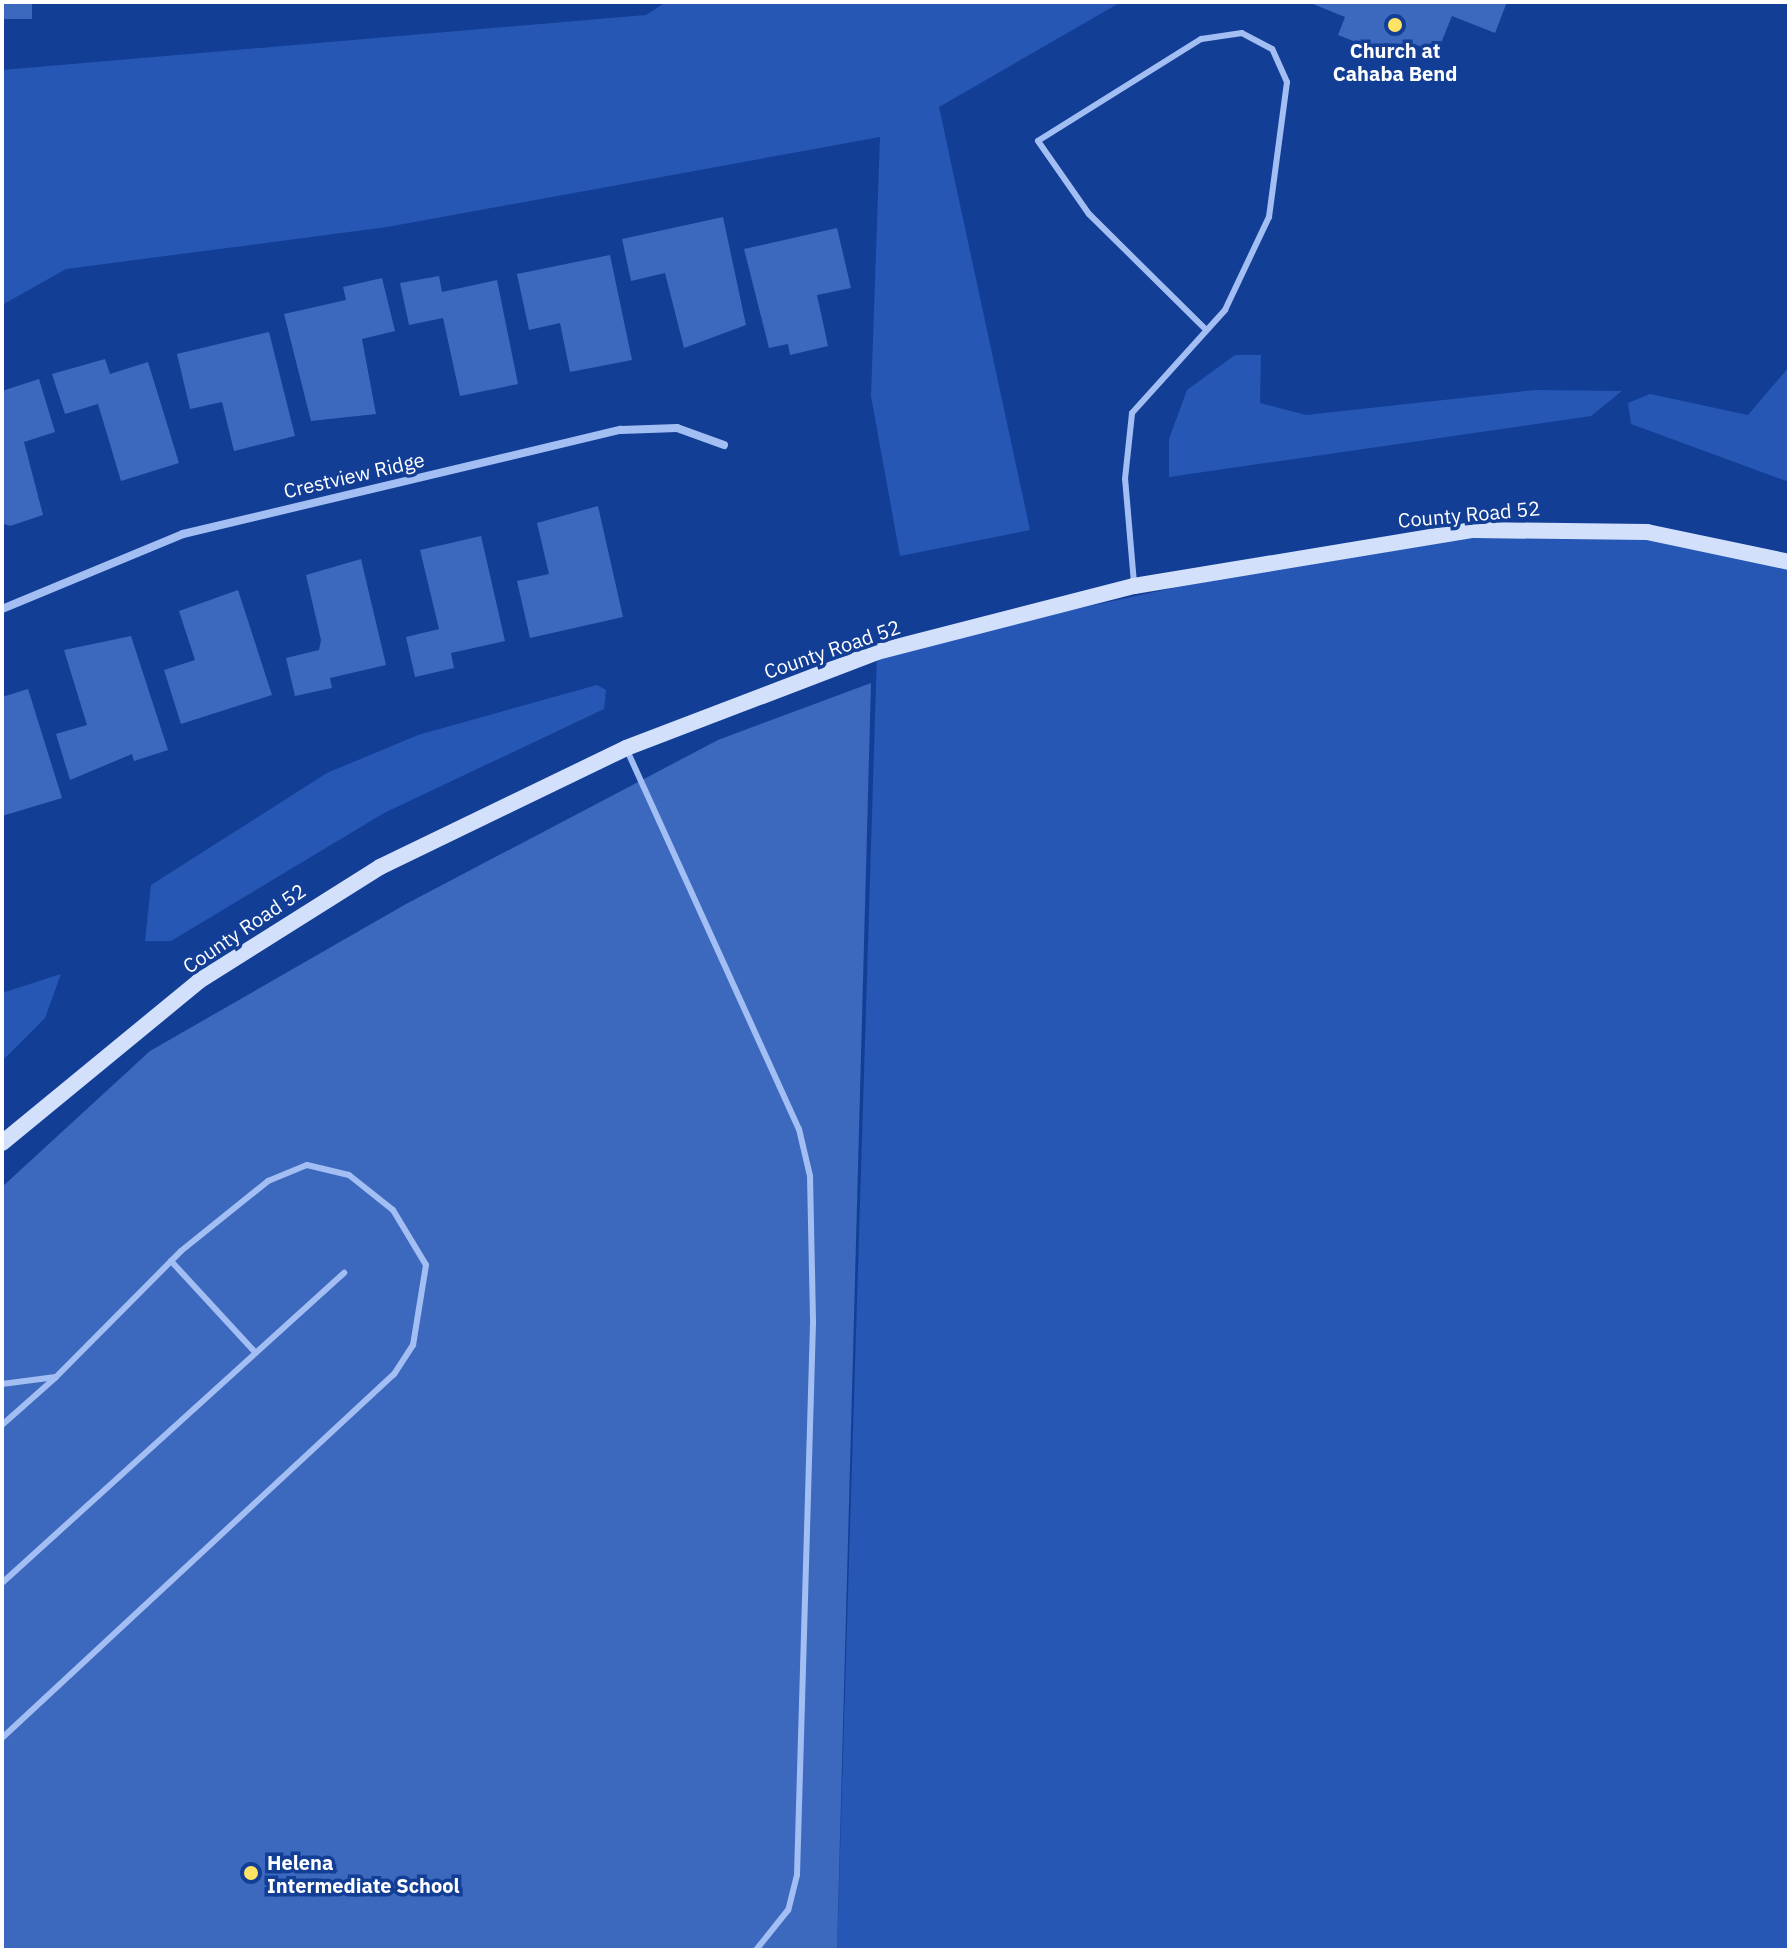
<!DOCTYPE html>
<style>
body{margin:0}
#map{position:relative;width:1791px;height:1952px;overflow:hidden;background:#133e96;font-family:"IBM Plex Sans",sans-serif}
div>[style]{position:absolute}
.green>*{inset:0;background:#2657b5}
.building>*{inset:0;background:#3c68be;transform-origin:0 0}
.lane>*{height:6px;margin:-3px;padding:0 3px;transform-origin:3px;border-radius:3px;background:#a3bef3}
.street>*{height:8px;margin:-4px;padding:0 4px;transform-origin:4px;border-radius:4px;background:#a3bef3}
.secondary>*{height:16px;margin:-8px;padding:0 8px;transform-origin:8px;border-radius:8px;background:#d2e0fc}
.dots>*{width:22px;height:22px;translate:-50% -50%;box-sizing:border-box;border:4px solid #133e96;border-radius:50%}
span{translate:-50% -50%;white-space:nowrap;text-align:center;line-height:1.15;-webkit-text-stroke:7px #133e96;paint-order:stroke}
.poi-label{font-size:20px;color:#fff;font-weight:700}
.left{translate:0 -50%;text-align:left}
.street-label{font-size:20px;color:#fff}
.frame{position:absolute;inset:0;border:4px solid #fff;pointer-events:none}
</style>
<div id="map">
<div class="green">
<div style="clip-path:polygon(666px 2px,1121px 2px,939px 107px,1030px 530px,900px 556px,871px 396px,880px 137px,387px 227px,66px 269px,2px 305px,2px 70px,646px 15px)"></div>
<div style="clip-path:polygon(1235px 355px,1261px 355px,1260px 403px,1306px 415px,1535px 390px,1622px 391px,1591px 416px,1169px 477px,1169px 439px,1187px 390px)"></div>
<div style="clip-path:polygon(1789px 367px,1789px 482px,1631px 424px,1628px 403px,1650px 394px,1748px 415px)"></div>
<div style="clip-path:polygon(1647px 532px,1789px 564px,1789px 1950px,837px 1950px,877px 652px,1399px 539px)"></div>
<div style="clip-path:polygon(597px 685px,606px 690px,604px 709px,384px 813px,171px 941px,145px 941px,151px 885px,327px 773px,418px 735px)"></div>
<div style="clip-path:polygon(61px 974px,45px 1018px,2px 1061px,2px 993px)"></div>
</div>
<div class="building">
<div style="left:2px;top:2px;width:30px;height:17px"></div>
<div style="clip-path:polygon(1308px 2px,1507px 2px,1495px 33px,1452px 16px,1437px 53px,1409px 42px,1402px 60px,1338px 35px,1345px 17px)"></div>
<div style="clip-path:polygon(723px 217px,746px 325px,684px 348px,665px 273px,631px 281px,622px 239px)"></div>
<div style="clip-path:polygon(837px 228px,851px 288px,817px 295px,828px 346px,790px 355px,788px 344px,769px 348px,744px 249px)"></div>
<div style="clip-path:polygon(610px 255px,632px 360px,570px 372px,560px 323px,529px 330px,517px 274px)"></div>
<div style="clip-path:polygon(439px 276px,442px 292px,497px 280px,518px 384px,460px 396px,443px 318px,409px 325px,400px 283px)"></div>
<div style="clip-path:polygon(382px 278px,395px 331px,362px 339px,376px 414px,311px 421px,284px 314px,346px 300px,343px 287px)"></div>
<div style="clip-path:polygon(269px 332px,295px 436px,234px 451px,222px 402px,190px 409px,177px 354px)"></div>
<div style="clip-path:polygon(105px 359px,110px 374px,148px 362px,179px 463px,121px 481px,98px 404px,65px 414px,52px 374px)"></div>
<div style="clip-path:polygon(39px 379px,55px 432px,24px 442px,43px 515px,10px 526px,2px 523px,2px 391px)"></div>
<div style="clip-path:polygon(598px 506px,623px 617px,530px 638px,517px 581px,549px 574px,537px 523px)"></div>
<div style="clip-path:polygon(481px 536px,505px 641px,451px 653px,454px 668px,415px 677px,406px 637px,439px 629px,420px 550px)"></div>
<div style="clip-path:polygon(361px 559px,386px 665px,330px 678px,332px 688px,295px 696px,286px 658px,319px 650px,321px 640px,306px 575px)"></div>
<div style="clip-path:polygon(238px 590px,272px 695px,181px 724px,164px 670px,195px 660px,179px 611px)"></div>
<div style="clip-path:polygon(131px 636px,168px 750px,134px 761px,132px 754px,70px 780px,56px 734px,87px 725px,64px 650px)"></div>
<div style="clip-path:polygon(871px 683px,837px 1950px,2px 1950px,2px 1187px,150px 1051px,406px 904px,718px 740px)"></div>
<div style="clip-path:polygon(28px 689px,62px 798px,2px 816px,2px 697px)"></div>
</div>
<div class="lane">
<div style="left:1134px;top:583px;width:104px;rotate:-94.9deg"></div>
<div style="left:1125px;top:479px;width:66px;rotate:-83.9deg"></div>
<div style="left:1132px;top:413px;width:139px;rotate:-47.9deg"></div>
<div style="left:1225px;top:310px;width:103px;rotate:-64.7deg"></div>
<div style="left:1269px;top:217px;width:136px;rotate:-82.4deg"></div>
<div style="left:1287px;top:82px;width:36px;rotate:-114deg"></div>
<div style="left:1272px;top:49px;width:34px;rotate:-152deg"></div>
<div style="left:1242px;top:33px;width:41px;rotate:171.7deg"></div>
<div style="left:1201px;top:39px;width:192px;rotate:148deg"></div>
<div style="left:1038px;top:141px;width:89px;rotate:55.1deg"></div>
<div style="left:1089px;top:214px;width:162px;rotate:44.7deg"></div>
<div style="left:626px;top:748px;width:418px;rotate:65.6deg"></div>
<div style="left:799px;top:1129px;width:48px;rotate:76.8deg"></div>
<div style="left:810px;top:1176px;width:147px;rotate:88.8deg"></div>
<div style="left:813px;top:1323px;width:552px;rotate:91.66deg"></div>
<div style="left:797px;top:1875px;width:36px;rotate:104deg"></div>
<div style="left:788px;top:1910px;width:51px;rotate:128.7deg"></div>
<div style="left:171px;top:1261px;width:125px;rotate:47.3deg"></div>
<div style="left:2px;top:1384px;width:54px;rotate:-7.4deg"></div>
<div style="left:56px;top:1377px;width:177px;rotate:-45.2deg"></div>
<div style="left:181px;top:1251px;width:112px;rotate:-38.8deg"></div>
<div style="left:268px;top:1181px;width:42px;rotate:-22.3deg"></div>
<div style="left:307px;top:1165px;width:43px;rotate:13.4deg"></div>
<div style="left:349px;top:1175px;width:56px;rotate:38.5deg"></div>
<div style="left:393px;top:1210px;width:64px;rotate:59deg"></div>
<div style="left:426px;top:1265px;width:81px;rotate:99.2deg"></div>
<div style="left:413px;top:1345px;width:35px;rotate:123deg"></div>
<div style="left:394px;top:1374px;width:535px;rotate:137.12deg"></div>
<div style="left:2px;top:1425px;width:72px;rotate:-41.6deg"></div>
<div style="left:2px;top:1583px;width:462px;rotate:-42.2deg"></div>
</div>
<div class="street">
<div style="left:2px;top:609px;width:196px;rotate:-22.5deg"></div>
<div style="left:183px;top:534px;width:450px;rotate:-13.4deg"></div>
<div style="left:621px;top:430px;width:56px;rotate:-2deg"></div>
<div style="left:677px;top:428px;width:50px;rotate:19.9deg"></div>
</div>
<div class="secondary">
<div style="left:2px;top:1143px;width:255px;rotate:-39.4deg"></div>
<div style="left:199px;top:981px;width:214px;rotate:-32.2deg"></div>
<div style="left:380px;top:867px;width:273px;rotate:-25.8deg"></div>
<div style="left:626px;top:748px;width:269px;rotate:-20.9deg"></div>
<div style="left:877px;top:652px;width:265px;rotate:-14.4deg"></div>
<div style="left:1134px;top:586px;width:345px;rotate:-9.4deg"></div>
<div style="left:1474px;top:530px;width:173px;rotate:0.7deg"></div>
<div style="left:1647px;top:532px;width:145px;rotate:11.9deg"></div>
</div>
<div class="dots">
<div style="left:1395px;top:25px;background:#ffe364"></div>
<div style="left:251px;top:1873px;background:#ffe364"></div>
</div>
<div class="poi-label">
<span style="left:1395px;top:62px">Church at<br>Cahaba Bend</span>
<span class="left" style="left:267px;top:1874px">Helena<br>Intermediate School</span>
</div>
<div class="street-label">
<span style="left:354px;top:475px;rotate:-13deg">Crestview Ridge</span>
<span style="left:1469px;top:514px;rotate:-5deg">County Road 52</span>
<span style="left:832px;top:649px;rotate:-19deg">County Road 52</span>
<span style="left:244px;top:928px;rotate:-34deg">County Road 52</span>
</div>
<div class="frame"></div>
</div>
